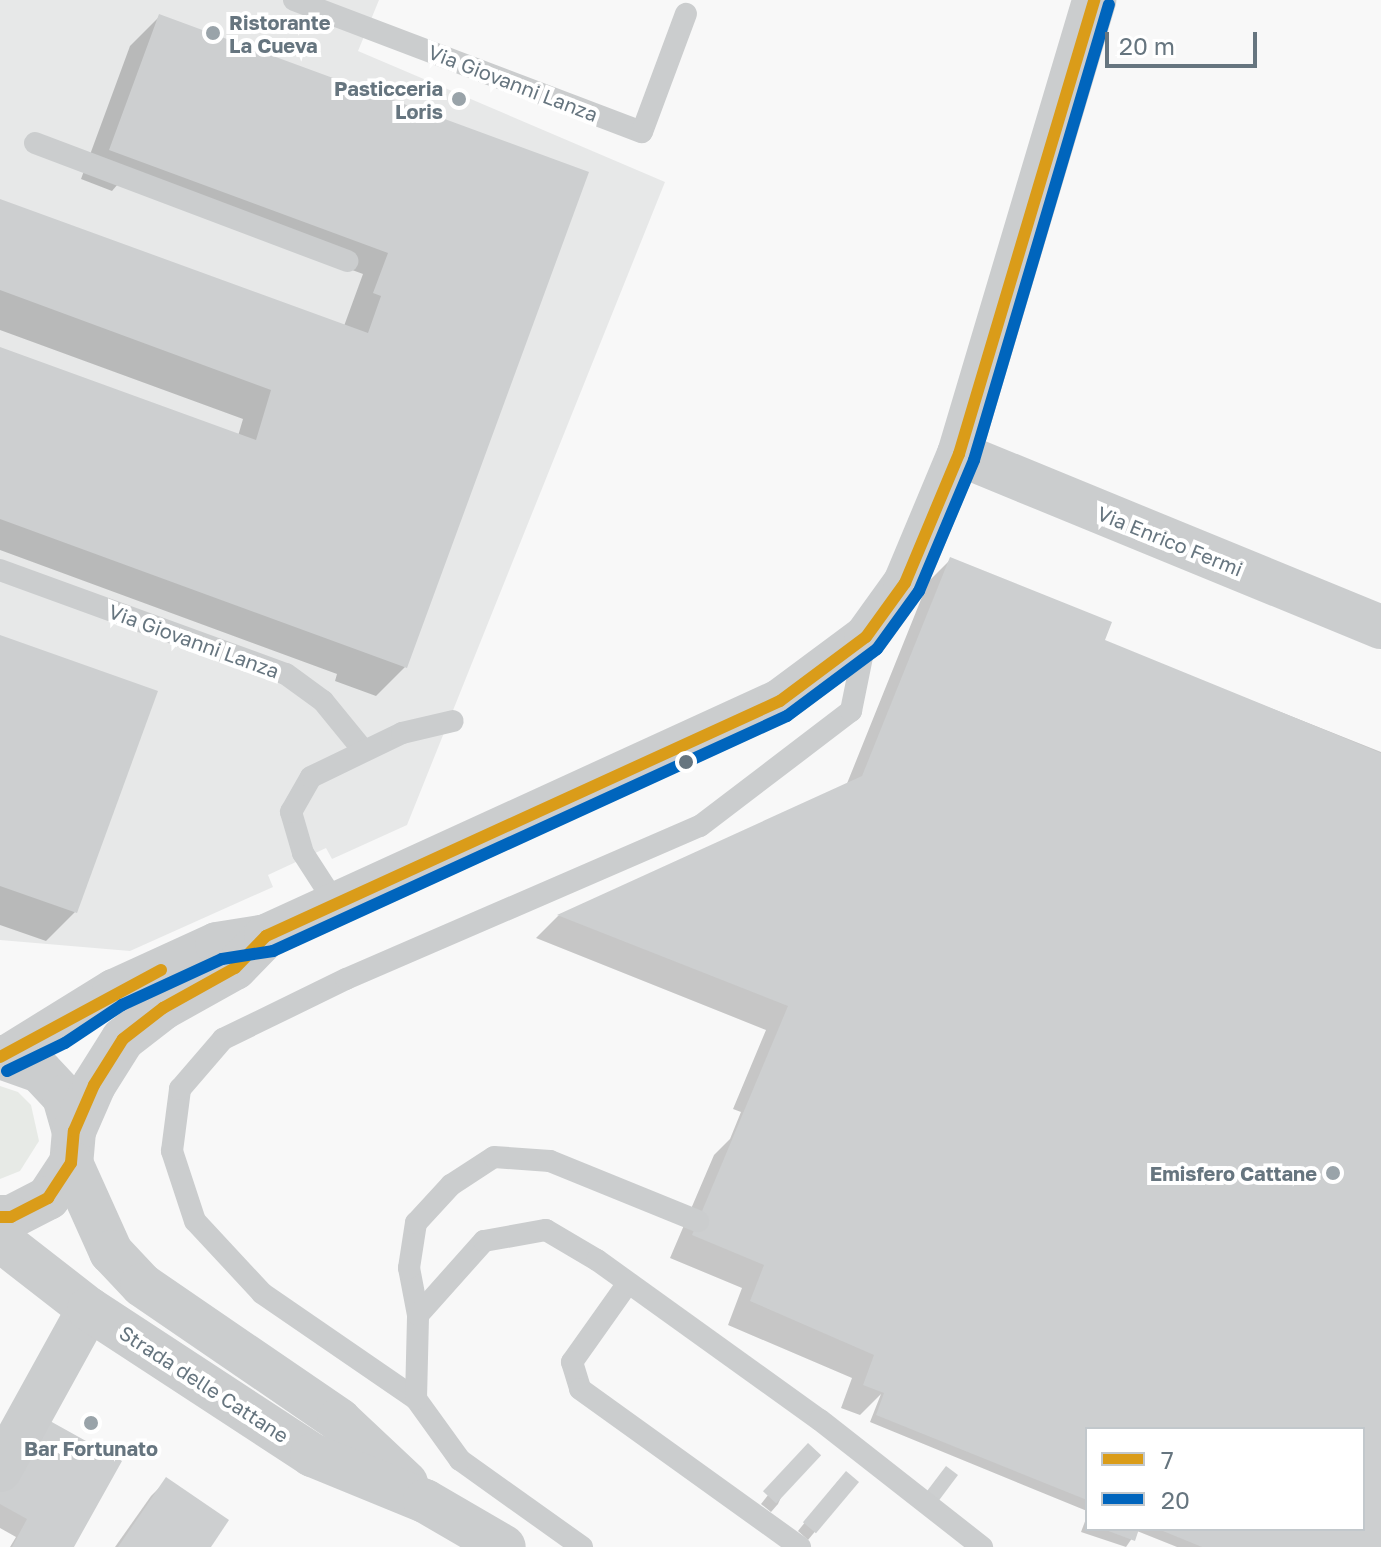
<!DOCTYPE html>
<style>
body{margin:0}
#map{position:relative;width:1381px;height:1547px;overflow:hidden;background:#f8f8f8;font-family:"Golos Text",sans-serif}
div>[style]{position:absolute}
.built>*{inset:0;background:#e7e8e8}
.green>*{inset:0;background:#e7eae6}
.shadow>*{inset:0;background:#0003}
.building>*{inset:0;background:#cdcfd0;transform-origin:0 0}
.service>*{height:22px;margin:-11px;padding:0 11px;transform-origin:11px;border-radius:11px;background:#cbcdce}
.minor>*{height:44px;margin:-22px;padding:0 22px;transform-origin:22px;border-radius:22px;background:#cbcdce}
.tertiary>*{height:44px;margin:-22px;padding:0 22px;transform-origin:22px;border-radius:22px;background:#cbcdce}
.bus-1>*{height:12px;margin:-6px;padding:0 6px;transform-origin:6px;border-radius:6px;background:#da9c19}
.bus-2>*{height:12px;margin:-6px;padding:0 6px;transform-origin:6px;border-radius:6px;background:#0065bd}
.dots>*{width:22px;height:22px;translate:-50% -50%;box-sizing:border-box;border:4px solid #fff;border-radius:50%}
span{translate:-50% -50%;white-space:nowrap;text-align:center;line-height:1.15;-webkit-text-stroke:8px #fff;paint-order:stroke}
.poi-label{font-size:20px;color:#66757f;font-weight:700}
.left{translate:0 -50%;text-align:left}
.right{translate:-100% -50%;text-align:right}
.street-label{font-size:20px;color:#66757f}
.legend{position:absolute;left:1085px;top:1427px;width:280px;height:104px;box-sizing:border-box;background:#fff;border:2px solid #c2c8cc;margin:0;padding:10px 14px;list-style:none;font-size:24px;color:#66757f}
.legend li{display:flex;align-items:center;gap:16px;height:40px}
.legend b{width:40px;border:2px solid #c2c8cc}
.scale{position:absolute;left:1105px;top:32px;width:152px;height:36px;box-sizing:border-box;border:4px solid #66757f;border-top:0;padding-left:10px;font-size:24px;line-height:28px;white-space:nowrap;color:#66757f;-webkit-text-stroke:6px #fff;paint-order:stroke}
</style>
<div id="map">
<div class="built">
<div style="clip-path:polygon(0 0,379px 0,358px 51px,665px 182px,407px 825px,332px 859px,326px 848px,268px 875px,273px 887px,130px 951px,0 940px)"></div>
</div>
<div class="green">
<div style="clip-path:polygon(0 1086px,18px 1092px,31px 1105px,39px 1141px,20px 1171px,0 1179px)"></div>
</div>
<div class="shadow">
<div style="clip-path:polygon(160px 16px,586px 173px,405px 667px,376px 696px,335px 681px,337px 674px,0 550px,0 349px,238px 436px,243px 419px,0 330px,0 201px,344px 326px,363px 274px,118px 184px,112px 191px,81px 179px,130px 46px)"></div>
<div style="clip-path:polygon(951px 559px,1102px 641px,1381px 752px,1381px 1547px,1177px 1547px,1137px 1531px,1126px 1547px,1081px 1532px,1087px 1516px,1087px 1529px,1363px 1529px,1363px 1429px,1087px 1429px,1087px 1511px,870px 1422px,881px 1394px,860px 1415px,841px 1408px,852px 1378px,728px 1325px,742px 1288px,670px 1258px,714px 1155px,730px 1139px,741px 1112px,733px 1109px,766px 1030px,536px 938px,558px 916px,846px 786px,928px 582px)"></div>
<div style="clip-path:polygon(0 637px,75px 912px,46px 941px,0 925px)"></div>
<div style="clip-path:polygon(801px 1453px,778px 1504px,771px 1512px,761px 1504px)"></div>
<div style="clip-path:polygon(167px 1480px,208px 1547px,115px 1547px,151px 1496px)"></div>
<div style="clip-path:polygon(0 1481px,72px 1547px,10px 1547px,16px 1537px,0 1528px)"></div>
<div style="clip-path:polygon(838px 1481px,856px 1482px,808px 1540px,798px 1531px)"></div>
</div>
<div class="building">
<div style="clip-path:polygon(159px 14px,589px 172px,407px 668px,0 519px,0 347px,256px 440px,271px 390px,0 290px,0 199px,368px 333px,381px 296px,373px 293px,388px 253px,109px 150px)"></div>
<div style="clip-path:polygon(950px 557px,1112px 622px,1105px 640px,1381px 753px,1381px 1547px,1202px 1547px,1158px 1529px,1363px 1529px,1363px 1429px,1087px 1429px,1087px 1500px,876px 1415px,884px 1393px,863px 1385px,874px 1355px,750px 1301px,764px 1265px,692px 1235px,788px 1006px,557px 915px,862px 776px)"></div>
<div style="clip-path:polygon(0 635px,158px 691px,77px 913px,0 886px)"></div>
<div style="clip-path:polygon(41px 1416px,122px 1461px,74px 1547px,12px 1547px,27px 1519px,0 1504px,0 1491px)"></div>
<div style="left:808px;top:1443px;width:18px;height:66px;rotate:43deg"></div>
<div style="left:946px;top:1466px;width:15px;height:33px;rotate:37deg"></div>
<div style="left:846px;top:1471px;width:17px;height:67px;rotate:40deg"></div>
<div style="clip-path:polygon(166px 1477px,229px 1520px,211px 1547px,118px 1547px)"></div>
<div style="clip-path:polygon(1103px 1529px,1139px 1529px,1135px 1541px)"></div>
</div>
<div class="service">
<div style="left:294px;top:0;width:372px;rotate:20.8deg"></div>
<div style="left:642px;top:132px;width:126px;rotate:-69.6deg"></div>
<div style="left:35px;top:143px;width:334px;rotate:20.7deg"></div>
<div style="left:0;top:570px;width:304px;rotate:20deg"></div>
<div style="left:286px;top:674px;width:46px;rotate:36.1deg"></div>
<div style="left:323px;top:701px;width:63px;rotate:50.8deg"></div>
<div style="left:334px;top:901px;width:57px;rotate:-122.9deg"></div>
<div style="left:303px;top:853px;width:43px;rotate:-106.3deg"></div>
<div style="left:291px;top:812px;width:40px;rotate:-60.3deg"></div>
<div style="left:311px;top:777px;width:101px;rotate:-25.8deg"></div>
<div style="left:402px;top:733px;width:52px;rotate:-13.2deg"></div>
<div style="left:628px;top:1283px;width:97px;rotate:125.3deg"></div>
<div style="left:572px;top:1362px;width:28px;rotate:73deg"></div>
<div style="left:580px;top:1389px;width:271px;rotate:35.7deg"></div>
<div style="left:418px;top:1315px;width:48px;rotate:-100.8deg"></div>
<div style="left:409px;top:1268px;width:46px;rotate:-81.2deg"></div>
<div style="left:416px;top:1223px;width:52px;rotate:-47.4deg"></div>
<div style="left:451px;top:1185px;width:51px;rotate:-33.1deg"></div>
<div style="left:494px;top:1157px;width:56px;rotate:4.1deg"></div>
<div style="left:550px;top:1161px;width:160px;rotate:22.1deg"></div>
<div style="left:416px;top:1399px;width:187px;rotate:-145.5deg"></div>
<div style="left:262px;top:1293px;width:98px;rotate:-132.9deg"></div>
<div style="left:195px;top:1221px;width:74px;rotate:-108.2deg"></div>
<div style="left:172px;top:1151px;width:63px;rotate:-82.6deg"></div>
<div style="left:180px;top:1089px;width:66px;rotate:-49.3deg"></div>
<div style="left:223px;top:1039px;width:137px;rotate:-26deg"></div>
<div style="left:346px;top:979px;width:386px;rotate:-23.4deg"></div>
<div style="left:700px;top:826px;width:190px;rotate:-37.3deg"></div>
<div style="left:851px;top:711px;width:70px;rotate:-78.5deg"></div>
<div style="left:582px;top:1547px;width:150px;rotate:-144.5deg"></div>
<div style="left:460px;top:1460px;width:75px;rotate:-125.8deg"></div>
<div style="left:416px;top:1399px;width:84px;rotate:-88.6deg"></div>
<div style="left:418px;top:1315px;width:99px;rotate:-48.3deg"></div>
<div style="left:484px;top:1241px;width:63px;rotate:-10.1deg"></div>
<div style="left:546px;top:1230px;width:59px;rotate:30.5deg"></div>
<div style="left:597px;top:1260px;width:274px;rotate:35.7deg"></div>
<div style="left:820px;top:1420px;width:206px;rotate:38.1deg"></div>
</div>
<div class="minor">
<div style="left:959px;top:454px;width:456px;rotate:22.3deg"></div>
<div style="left:0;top:1470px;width:184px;rotate:-61.1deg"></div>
</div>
<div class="tertiary">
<div style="left:0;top:1057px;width:42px;rotate:19.3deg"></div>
<div style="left:40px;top:1071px;width:35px;rotate:47deg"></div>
<div style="left:64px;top:1097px;width:35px;rotate:74deg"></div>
<div style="left:74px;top:1131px;width:32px;rotate:95deg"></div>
<div style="left:71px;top:1163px;width:42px;rotate:123.3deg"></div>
<div style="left:48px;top:1198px;width:42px;rotate:152.8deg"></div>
<div style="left:11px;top:1217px;width:11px;rotate:180deg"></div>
<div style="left:7px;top:1057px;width:126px;rotate:-31.7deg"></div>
<div style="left:114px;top:991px;width:113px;rotate:-24.5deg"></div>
<div style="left:217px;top:944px;width:44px;rotate:-9.2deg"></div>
<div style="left:74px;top:1131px;width:50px;rotate:-66.5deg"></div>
<div style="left:94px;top:1085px;width:54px;rotate:-57.8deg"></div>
<div style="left:123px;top:1039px;width:51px;rotate:-37.8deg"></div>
<div style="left:163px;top:1008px;width:82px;rotate:-29.1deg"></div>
<div style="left:235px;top:968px;width:45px;rotate:-45.9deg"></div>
<div style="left:266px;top:936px;width:565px;rotate:-24.57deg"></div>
<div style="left:780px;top:701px;width:107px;rotate:-36.7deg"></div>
<div style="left:866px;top:637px;width:67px;rotate:-54.2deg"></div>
<div style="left:905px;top:583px;width:140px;rotate:-67.3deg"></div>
<div style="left:959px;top:454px;width:474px;rotate:-73.4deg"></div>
<div style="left:71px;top:1163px;width:98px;rotate:65.8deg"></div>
<div style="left:111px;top:1252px;width:45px;rotate:46.8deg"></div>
<div style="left:142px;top:1285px;width:239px;rotate:34.4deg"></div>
<div style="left:339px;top:1420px;width:92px;rotate:43.2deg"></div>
<div style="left:0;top:1240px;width:113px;rotate:37.8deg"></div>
<div style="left:89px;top:1309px;width:267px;rotate:33.2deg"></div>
<div style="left:312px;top:1455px;width:122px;rotate:22.2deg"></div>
<div style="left:425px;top:1501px;width:91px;rotate:30.2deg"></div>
</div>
<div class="bus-1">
<div style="left:0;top:1057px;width:183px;rotate:-28.4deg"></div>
<div style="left:0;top:1217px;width:11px"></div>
<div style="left:11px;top:1217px;width:42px;rotate:-27.2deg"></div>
<div style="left:48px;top:1198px;width:42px;rotate:-56.7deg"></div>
<div style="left:71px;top:1163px;width:32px;rotate:-85deg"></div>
<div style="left:74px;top:1131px;width:50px;rotate:-66.5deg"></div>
<div style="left:94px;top:1085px;width:54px;rotate:-57.8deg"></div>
<div style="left:123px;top:1039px;width:51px;rotate:-37.8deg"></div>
<div style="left:163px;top:1008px;width:82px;rotate:-29.1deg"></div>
<div style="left:235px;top:968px;width:45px;rotate:-45.9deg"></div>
<div style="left:266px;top:936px;width:565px;rotate:-24.57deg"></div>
<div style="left:780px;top:701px;width:107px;rotate:-36.7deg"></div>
<div style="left:866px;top:637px;width:67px;rotate:-54.2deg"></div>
<div style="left:905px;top:583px;width:140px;rotate:-67.3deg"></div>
<div style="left:959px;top:454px;width:474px;rotate:-73.4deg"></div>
</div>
<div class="bus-2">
<div style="left:7px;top:1071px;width:64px;rotate:-25.8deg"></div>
<div style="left:65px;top:1043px;width:69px;rotate:-33.7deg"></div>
<div style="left:122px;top:1005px;width:110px;rotate:-24.7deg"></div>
<div style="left:222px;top:959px;width:52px;rotate:-8.9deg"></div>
<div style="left:273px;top:951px;width:565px;rotate:-24.57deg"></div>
<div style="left:787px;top:716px;width:112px;rotate:-36.7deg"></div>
<div style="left:877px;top:649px;width:72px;rotate:-54.1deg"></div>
<div style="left:919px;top:591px;width:142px;rotate:-67.2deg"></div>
<div style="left:974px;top:460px;width:475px;rotate:-73.5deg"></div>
</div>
<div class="dots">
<div style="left:213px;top:33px;background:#99a3a9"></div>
<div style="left:459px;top:99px;background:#99a3a9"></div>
<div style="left:686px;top:762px;background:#66757f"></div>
<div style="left:1333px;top:1173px;background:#99a3a9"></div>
<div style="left:91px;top:1423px;background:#99a3a9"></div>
</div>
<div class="poi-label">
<span class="left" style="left:229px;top:34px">Ristorante<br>La Cueva</span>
<span class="right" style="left:443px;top:100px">Pasticceria<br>Loris</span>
<span class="right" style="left:1317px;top:1173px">Emisfero Cattane</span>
<span style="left:91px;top:1448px">Bar Fortunato</span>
</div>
<div class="street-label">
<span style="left:513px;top:83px;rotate:21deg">Via Giovanni Lanza</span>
<span style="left:1170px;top:541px;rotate:22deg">Via Enrico Fermi</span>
<span style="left:194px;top:641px;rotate:20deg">Via Giovanni Lanza</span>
<span style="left:204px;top:1384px;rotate:33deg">Strada delle Cattane</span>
</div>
<ul class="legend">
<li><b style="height:10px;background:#da9c19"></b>7</li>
<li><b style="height:10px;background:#0065bd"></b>20</li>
</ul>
<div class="scale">20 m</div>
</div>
